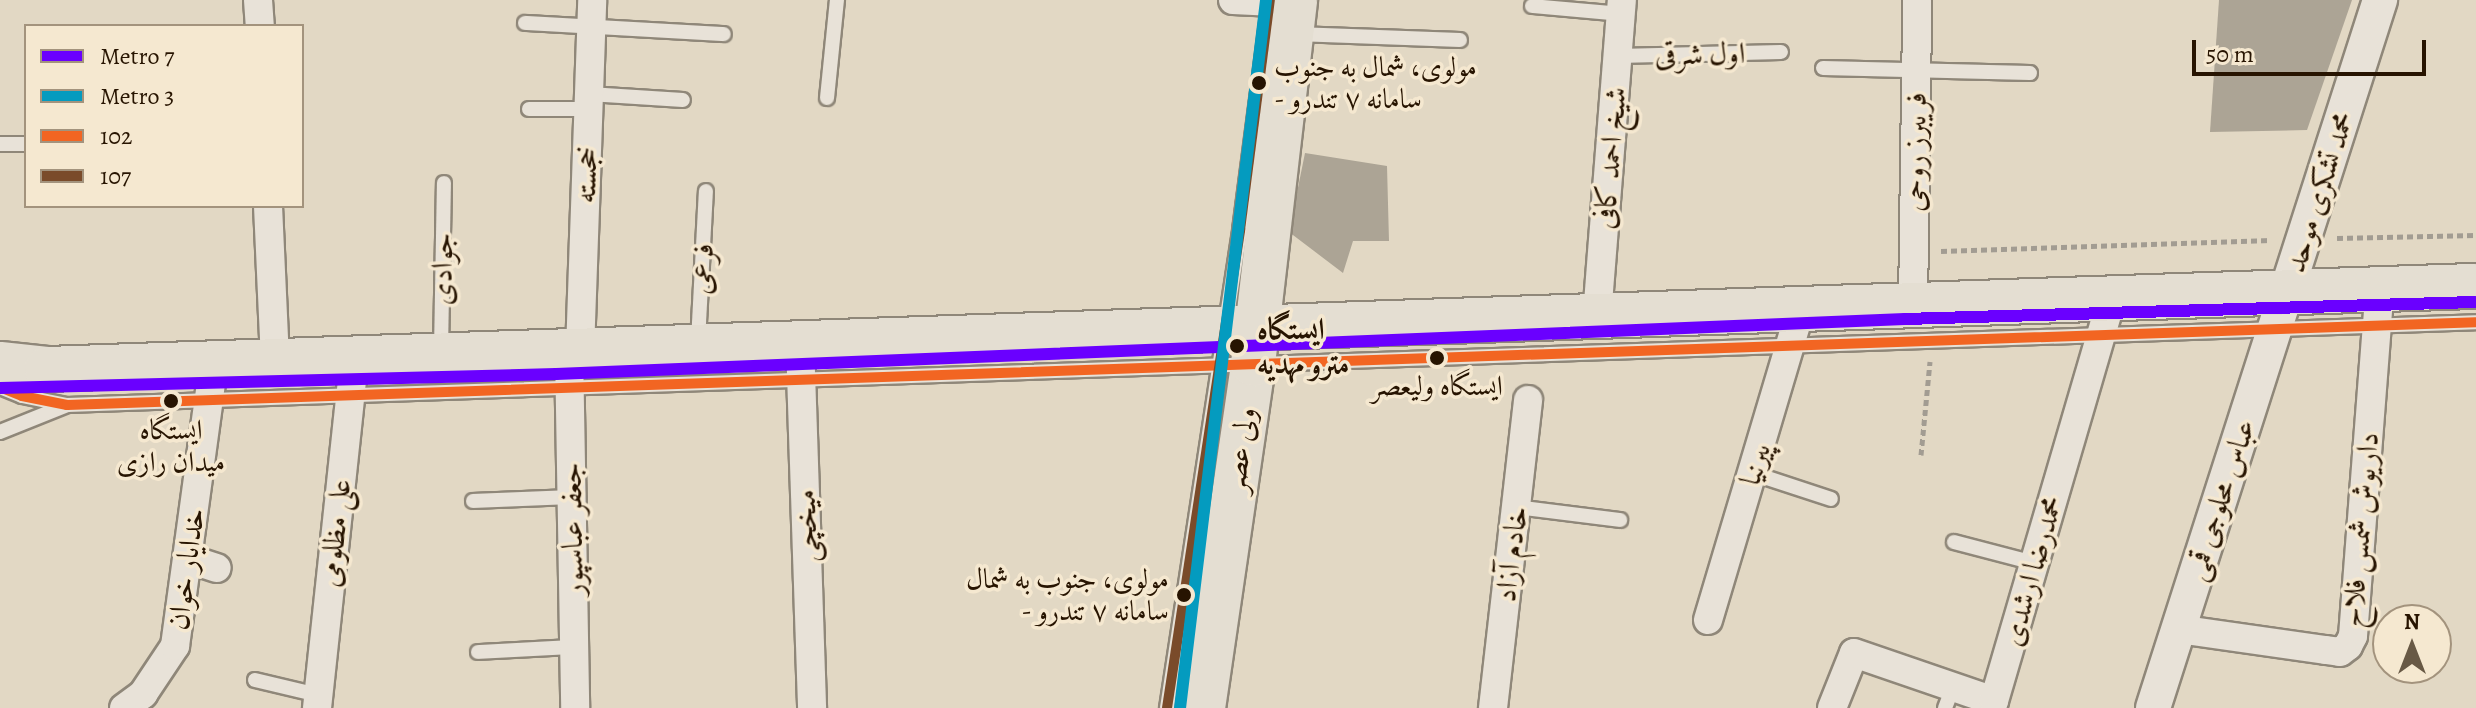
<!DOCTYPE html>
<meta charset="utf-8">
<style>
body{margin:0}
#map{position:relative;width:2476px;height:708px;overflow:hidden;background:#e2d8c4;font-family:Alegreya,Amiri,serif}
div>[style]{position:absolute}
.building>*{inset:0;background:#aca495}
.path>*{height:5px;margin-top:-2.5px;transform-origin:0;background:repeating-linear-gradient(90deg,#a29c92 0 6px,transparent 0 10px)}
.roads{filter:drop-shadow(2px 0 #8f8779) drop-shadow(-2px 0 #8f8779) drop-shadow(0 2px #8f8779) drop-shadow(0 -2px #8f8779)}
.service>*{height:14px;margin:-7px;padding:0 7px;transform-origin:7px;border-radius:7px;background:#e8e2d8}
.minor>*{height:28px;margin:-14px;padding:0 14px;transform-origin:14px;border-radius:14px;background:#e8e2d8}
.tertiary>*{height:34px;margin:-17px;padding:0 17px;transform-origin:17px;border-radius:17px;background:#e8e2d8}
.primary>*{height:44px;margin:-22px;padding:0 22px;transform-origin:22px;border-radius:22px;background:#e4ded2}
.bus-1>*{height:10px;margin:-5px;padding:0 5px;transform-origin:5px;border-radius:5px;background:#f26522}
.bus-2>*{height:10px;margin:-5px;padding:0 5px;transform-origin:5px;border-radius:5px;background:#7a4b2a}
.metro-1>*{height:12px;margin:-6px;padding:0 6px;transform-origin:6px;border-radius:6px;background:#6a00ff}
.metro-2>*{height:12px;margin:-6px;padding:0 6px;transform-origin:6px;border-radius:6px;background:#049bbf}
.dots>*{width:22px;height:22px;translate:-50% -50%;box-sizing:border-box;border:4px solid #f5e8d0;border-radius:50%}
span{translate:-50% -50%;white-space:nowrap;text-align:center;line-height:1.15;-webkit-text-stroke:7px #f5e8d0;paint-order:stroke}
.bus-label{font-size:28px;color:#271401}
.left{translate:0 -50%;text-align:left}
.right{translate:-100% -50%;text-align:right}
.street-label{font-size:30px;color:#271401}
.stop-label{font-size:30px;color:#271401;font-weight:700}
.legend{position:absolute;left:24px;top:24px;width:280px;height:184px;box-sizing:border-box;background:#f5e8d0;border:2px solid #a3937d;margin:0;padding:10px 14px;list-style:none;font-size:24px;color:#271401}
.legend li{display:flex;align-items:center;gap:16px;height:40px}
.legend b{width:40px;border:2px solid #a3937d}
.north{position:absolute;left:2372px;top:604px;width:80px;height:80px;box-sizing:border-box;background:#f5e8d0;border:2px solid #a3937d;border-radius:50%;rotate:0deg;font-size:22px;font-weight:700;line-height:32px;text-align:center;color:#271401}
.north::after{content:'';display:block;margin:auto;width:28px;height:36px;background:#685945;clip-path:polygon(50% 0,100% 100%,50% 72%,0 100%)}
.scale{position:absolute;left:2192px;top:40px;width:234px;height:36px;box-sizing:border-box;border:4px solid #271401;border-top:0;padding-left:10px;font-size:24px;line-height:28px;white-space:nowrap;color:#271401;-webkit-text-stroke:6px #f5e8d0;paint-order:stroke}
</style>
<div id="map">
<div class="building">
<div style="clip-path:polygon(2219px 0,2352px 0,2307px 130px,2210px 132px)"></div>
<div style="clip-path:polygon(1305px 153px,1387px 166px,1389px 241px,1353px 241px,1343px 273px,1289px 232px)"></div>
</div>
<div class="path">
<div style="left:2337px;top:238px;width:139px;rotate:-1.2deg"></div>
<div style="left:1941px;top:251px;width:330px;rotate:-1.9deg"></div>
<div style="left:1921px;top:455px;width:94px;rotate:-84.5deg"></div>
</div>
<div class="roads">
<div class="service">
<div style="left:1532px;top:6px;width:89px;rotate:5.1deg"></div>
<div style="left:525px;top:23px;width:199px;rotate:3.2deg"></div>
<div style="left:1296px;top:34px;width:164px;rotate:2.1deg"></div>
<div style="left:1618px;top:56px;width:163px;rotate:-1.4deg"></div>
<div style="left:1823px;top:68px;width:207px;rotate:1.4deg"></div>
<div style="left:589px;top:94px;width:94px;rotate:3.7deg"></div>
<div style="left:827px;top:98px;width:99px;rotate:-84.2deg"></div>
<div style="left:529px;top:109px;width:60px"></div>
<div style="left:0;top:144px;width:26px"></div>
<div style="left:698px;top:342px;width:151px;rotate:-87deg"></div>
<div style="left:441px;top:351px;width:168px;rotate:-89deg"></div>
<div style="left:0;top:387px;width:24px;rotate:22deg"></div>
<div style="left:22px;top:396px;width:46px;rotate:11.3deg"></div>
<div style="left:67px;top:405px;width:2410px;rotate:-1.97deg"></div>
<div style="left:0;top:432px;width:72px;rotate:-21.9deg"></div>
<div style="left:1752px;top:473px;width:83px;rotate:18.2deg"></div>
<div style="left:473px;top:501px;width:98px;rotate:-2.3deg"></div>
<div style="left:1516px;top:507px;width:105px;rotate:7.1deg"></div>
<div style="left:1954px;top:542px;width:83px;rotate:14.7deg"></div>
<div style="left:478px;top:652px;width:96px;rotate:-3deg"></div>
<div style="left:255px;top:680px;width:65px;rotate:13.4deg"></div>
<div style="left:1167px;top:708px;width:484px;rotate:-81.3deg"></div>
<div style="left:1240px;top:230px;width:232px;rotate:-82.6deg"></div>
<div style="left:1945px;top:708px;width:22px;rotate:-69deg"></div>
</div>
<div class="minor">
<div style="left:258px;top:0;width:26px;rotate:86deg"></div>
<div style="left:1233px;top:0;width:62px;rotate:2.8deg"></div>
<div style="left:268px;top:206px;width:155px;rotate:87.4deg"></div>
<div style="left:1913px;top:305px;width:305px;rotate:-89.2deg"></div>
<div style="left:1597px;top:316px;width:317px;rotate:-85.5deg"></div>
<div style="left:800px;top:343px;width:365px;rotate:88.1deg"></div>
<div style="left:569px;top:351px;width:357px;rotate:89deg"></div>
<div style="left:580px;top:351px;width:351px;rotate:-88deg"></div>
<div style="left:189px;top:559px;width:29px;rotate:18deg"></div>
<div style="left:1708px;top:620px;width:325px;rotate:-73.4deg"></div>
<div style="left:2178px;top:629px;width:149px;rotate:8.1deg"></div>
<div style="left:2326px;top:650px;width:14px;rotate:8deg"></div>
<div style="left:2340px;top:652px;width:10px;rotate:-37deg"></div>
<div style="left:2348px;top:646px;width:11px;rotate:-63deg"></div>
<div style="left:2353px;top:636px;width:348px;rotate:-85.6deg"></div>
<div style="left:124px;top:708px;width:24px;rotate:-36deg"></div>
<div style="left:143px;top:694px;width:58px;rotate:-56.3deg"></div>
<div style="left:175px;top:646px;width:286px;rotate:-82.2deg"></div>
<div style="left:317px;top:708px;width:351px;rotate:-83.9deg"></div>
<div style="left:1493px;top:708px;width:310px;rotate:-83.5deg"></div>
<div style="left:1832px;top:708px;width:59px;rotate:-68.2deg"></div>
<div style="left:1854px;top:653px;width:148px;rotate:18.9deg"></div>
<div style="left:1994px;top:701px;width:420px;rotate:-73.7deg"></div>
</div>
<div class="tertiary">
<div style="left:2153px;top:708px;width:744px;rotate:-72.22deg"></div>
</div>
<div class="primary">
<div style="left:0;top:364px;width:47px;rotate:6.1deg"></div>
<div style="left:47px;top:369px;width:2430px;rotate:-1.96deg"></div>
<div style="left:1203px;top:708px;width:348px;rotate:-81.7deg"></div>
<div style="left:1253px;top:364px;width:366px;rotate:-83.4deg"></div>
</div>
</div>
<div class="bus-1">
<div style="left:0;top:387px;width:24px;rotate:22deg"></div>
<div style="left:22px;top:396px;width:46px;rotate:11.3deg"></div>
<div style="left:67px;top:405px;width:2410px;rotate:-1.97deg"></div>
</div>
<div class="bus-2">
<div style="left:1167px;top:708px;width:484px;rotate:-81.3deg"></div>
<div style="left:1240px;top:230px;width:232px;rotate:-82.6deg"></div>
</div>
<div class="metro-1">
<div style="left:0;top:388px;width:556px;rotate:-1.44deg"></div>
<div style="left:556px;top:374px;width:1350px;rotate:-2.33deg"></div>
<div style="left:1905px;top:319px;width:571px;rotate:-1.71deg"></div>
</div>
<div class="metro-2">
<div style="left:1180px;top:708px;width:713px;rotate:-83.07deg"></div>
</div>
<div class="dots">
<div style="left:1259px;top:83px;background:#271401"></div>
<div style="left:1237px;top:346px;background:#271401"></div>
<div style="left:1437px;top:358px;background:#271401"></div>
<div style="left:171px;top:401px;background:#271401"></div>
<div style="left:1184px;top:595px;background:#271401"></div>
</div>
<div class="bus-label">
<span class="left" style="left:1274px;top:83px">مولوی، شمال به جنوب<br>- سامانه ۷ تندرو</span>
<span style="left:1437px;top:386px">ایستگاه ولیعصر</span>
<span style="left:171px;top:446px">ایستگاه<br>میدان رازی</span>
<span class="right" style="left:1169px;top:595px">مولوی، جنوب به شمال<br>- سامانه ۷ تندرو</span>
</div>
<div class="street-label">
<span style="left:1700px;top:54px;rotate:-1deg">اول شرقی</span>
<span style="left:1915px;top:152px;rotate:-89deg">فریبرز روحی</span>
<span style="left:1610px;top:158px;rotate:-85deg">شیخ احمد کافی</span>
<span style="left:586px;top:175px;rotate:-88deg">خجسته</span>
<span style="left:2319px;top:192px;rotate:-72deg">محمد تشکری موحد</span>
<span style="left:442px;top:269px;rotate:-89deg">جوادی</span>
<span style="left:702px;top:269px;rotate:-87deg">فرعی</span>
<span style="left:1240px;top:450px;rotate:-82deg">ولی عصر</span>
<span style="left:1755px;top:464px;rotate:-73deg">پیرنیا</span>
<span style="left:2220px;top:500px;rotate:-72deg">عباس محلوجی قمی</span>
<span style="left:806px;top:526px;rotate:-92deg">میخچی</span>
<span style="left:572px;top:529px;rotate:-91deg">جعفر عباسپور</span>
<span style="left:2360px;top:530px;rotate:-85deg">داریوش شمس فلاح</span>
<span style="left:335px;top:533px;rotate:-84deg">علی مظلومی</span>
<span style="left:1511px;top:554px;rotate:-83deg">خادم آزاد</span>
<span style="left:186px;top:569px;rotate:-82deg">خدایار خوان</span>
<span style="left:2032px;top:571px;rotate:-74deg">محمدرضا ارشدی</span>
</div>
<div class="stop-label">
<span class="left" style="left:1257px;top:346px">ایستگاه<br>مترو مهدیه</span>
</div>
<ul class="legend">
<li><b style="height:10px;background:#6a00ff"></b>Metro 7</li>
<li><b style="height:10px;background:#049bbf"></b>Metro 3</li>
<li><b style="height:10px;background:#f26522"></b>102</li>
<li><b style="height:10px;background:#7a4b2a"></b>107</li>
</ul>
<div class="north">N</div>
<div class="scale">50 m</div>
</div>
